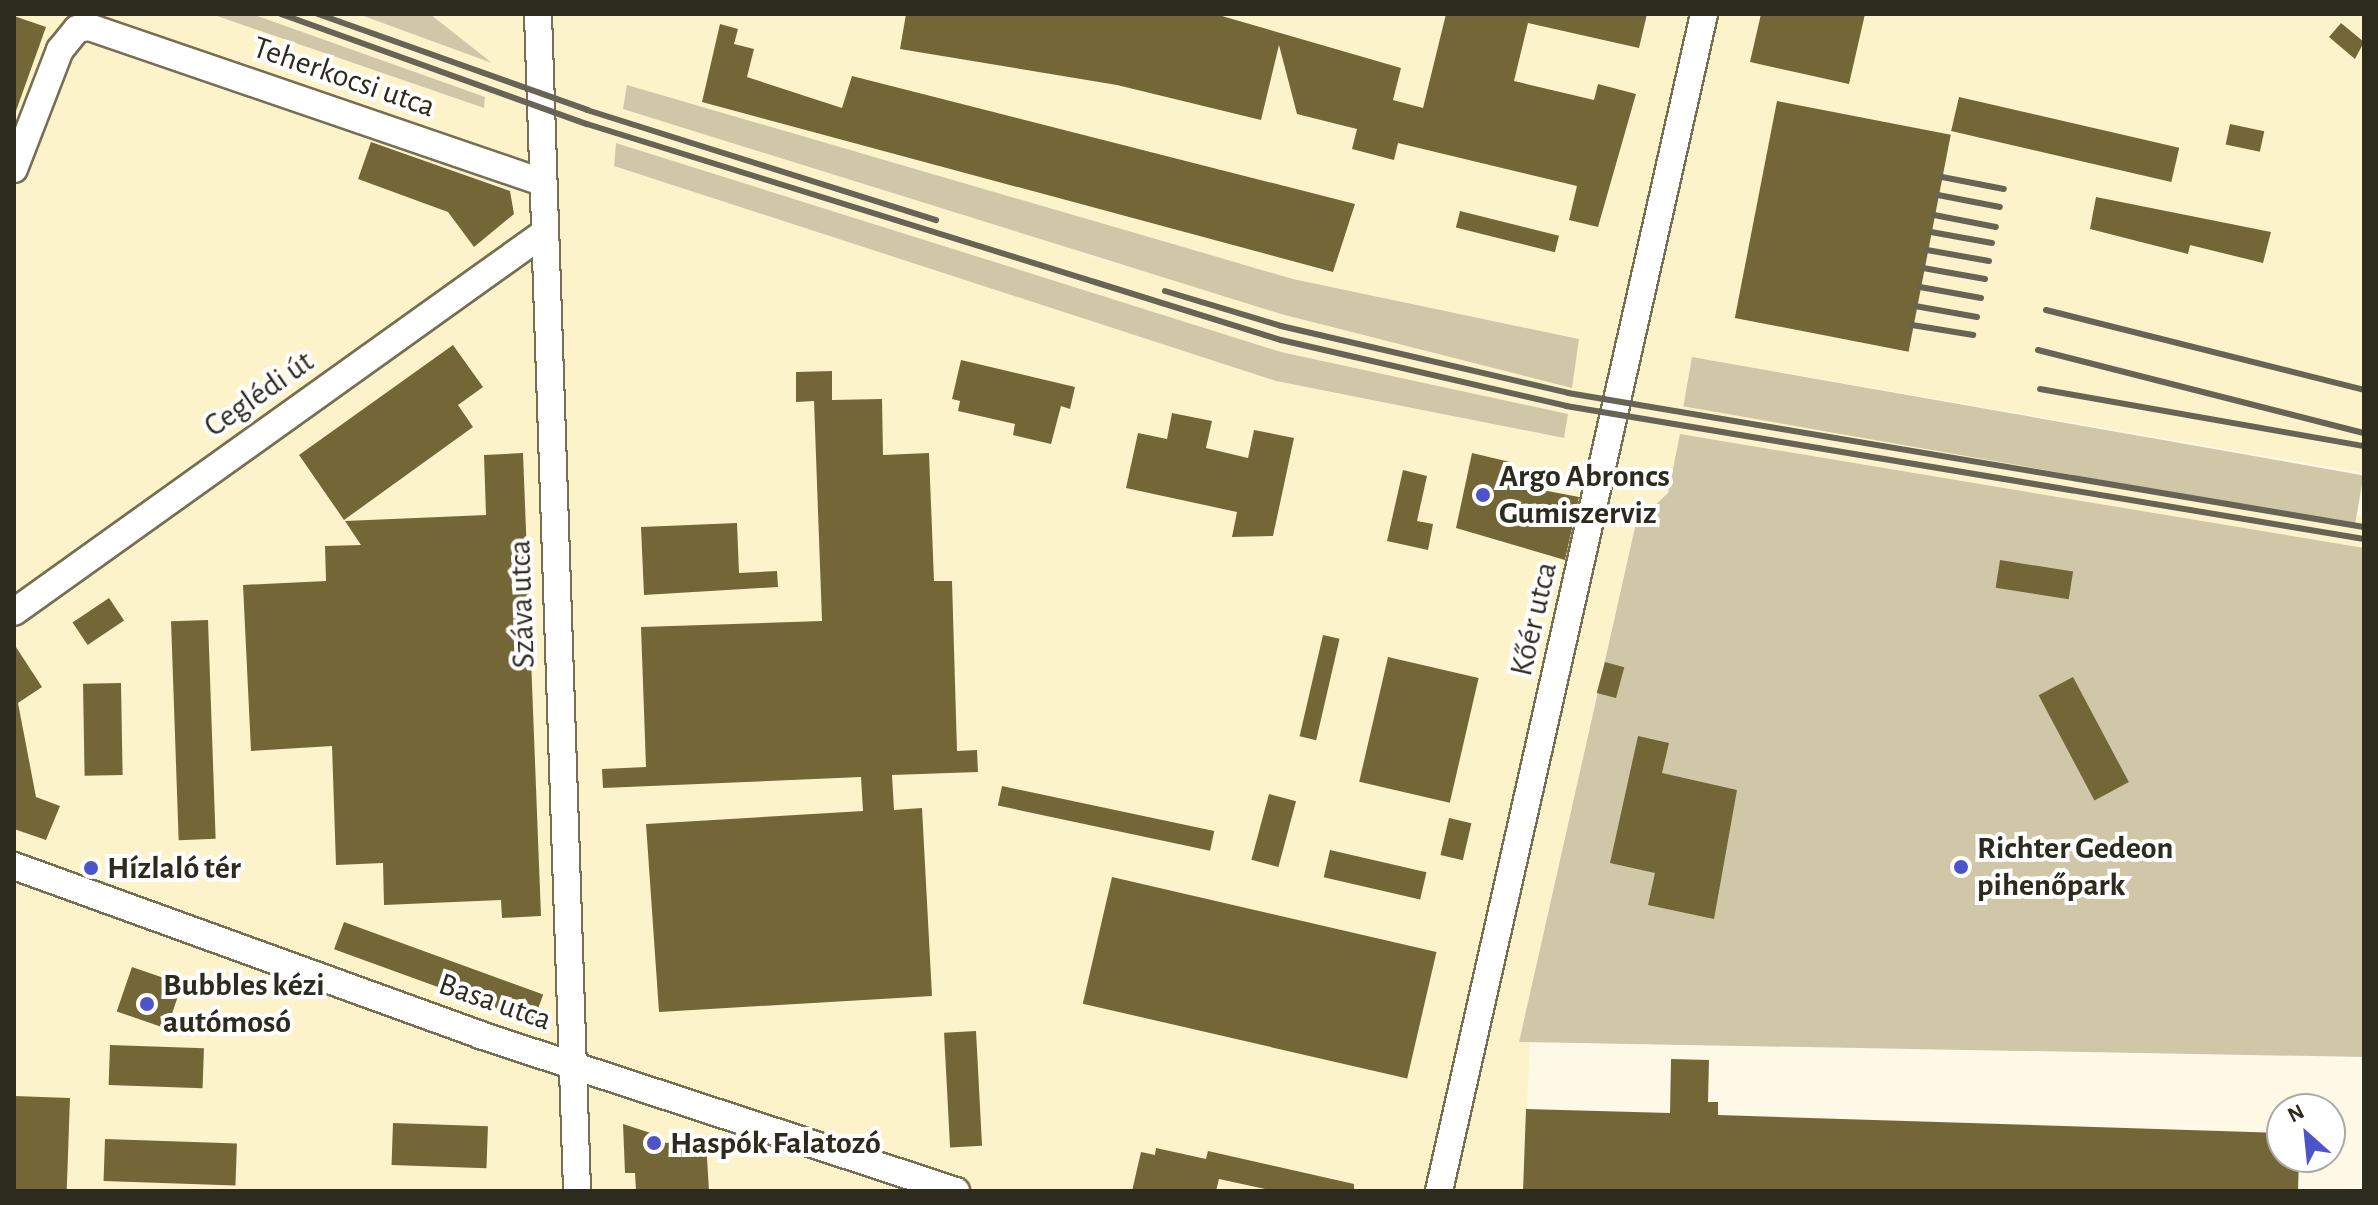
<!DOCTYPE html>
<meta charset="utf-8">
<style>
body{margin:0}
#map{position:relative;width:2378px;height:1205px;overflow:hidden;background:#fef9e6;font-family:"Alegreya Sans",sans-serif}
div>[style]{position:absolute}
.built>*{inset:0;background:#fdf3cb}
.green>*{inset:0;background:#cfc7a8;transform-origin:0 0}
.building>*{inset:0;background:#736738;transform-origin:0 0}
.roads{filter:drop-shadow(2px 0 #766f53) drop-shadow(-2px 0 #766f53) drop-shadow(0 2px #766f53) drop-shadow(0 -2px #766f53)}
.minor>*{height:26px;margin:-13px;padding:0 13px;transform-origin:13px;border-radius:13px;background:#fff}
.rail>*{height:6px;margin:-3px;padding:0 3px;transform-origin:3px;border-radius:3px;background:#676456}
.dots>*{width:22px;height:22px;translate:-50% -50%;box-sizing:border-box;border:4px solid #fff;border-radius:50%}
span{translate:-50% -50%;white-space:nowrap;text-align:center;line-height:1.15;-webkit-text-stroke:8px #fff;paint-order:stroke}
.street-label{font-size:32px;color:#2d2a1e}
.poi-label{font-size:32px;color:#2d2a1e;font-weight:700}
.left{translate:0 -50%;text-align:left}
.frame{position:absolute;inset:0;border:16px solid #2d2a1e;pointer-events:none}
.north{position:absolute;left:2266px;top:1093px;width:80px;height:80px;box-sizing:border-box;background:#fff;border:2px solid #abaaa5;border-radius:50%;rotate:333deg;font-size:22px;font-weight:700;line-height:32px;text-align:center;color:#2d2a1e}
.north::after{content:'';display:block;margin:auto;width:28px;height:36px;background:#4d54ca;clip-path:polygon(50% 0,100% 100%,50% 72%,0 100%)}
</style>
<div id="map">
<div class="built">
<div style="clip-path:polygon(evenodd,14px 14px,211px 14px,483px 108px,485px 97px,252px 14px,358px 14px,489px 61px,430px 14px,2364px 14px,2364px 473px,1692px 357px,1684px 405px,2364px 517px,2364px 548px,1680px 434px,1668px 493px,1636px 523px,1519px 1041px,1530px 1042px,1523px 1191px,14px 1191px,14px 14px,628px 86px,1293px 279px,1579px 339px,1571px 388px,1094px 257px,628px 86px,14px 14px,616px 143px,1281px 352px,1567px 414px,1564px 438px,1276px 381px,614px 166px,616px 143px)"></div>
</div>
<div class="green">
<div style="clip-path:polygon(211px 14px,252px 14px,485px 97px,484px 108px)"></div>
<div style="clip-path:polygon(358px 14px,430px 14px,492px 63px)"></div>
<div style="clip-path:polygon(627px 85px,1293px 279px,1579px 339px,1572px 388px,1281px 314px,623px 109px)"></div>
<div style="clip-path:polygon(616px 143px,1281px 352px,1568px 414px,1564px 438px,1276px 381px,614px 166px)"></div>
<div style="left:1692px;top:357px;width:682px;height:50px;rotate:10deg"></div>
<div style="clip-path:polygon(1680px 434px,2364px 548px,2364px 1057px,1519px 1042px,1636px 523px,1668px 493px)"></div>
</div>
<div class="building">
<div style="clip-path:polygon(906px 14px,1215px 14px,1401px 68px,1393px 100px,1423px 108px,1446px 14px,1647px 14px,1639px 48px,1528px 23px,1514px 81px,1594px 100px,1598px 84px,1636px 94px,1598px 227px,1569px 220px,1577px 186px,1398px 143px,1394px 160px,1352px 149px,1357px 129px,1297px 114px,1279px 45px,1261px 120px,1117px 85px,900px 49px)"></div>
<div style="clip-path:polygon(1761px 14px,1865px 14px,1849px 84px,1750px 62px)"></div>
<div style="clip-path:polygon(14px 16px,46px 27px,16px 111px,14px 110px)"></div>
<div style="clip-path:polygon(2341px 23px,2364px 42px,2355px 59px,2329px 37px)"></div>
<div style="clip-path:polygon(720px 24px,738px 29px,734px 44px,754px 49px,747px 77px,842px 108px,852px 76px,1355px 204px,1333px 272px,702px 102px)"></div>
<div style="left:1959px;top:97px;width:226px;height:35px;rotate:13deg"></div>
<div style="left:1777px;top:101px;width:177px;height:221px;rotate:11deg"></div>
<div style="left:2230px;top:124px;width:35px;height:21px;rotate:12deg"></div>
<div style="clip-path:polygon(371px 142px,510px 191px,514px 214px,474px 247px,448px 212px,358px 179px)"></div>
<div style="clip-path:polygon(2096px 197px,2271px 232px,2263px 263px,2190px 245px,2188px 254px,2090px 229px)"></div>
<div style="left:1460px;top:211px;width:102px;height:17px;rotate:14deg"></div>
<div style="clip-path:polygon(453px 345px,483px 387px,458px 405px,473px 427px,344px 520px,299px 455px)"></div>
<div style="clip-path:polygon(961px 360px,1075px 387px,1070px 409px,1061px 406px,1051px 444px,1013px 435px,1015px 424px,958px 411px,960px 401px,952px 399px)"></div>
<div style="clip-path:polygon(832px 371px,832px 400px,882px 399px,883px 455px,929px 453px,934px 581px,952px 581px,957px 751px,977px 750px,978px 772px,892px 775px,894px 810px,922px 808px,932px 996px,659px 1012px,646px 824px,863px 811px,861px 777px,603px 788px,602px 769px,646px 767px,641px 627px,822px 621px,814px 401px,796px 402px,796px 372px)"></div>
<div style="clip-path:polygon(1172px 413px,1212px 421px,1206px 448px,1248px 458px,1254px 430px,1294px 438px,1273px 536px,1232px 537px,1237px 512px,1126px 488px,1138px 433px,1167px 439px)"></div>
<div style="clip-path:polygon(523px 453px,541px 916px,502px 918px,501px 900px,384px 905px,383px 863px,336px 865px,332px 746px,251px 751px,243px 585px,326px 581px,325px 546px,361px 545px,345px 521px,486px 515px,484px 455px)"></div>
<div style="clip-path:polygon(1472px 453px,1510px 462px,1506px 483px,1579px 497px,1565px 560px,1456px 528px)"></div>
<div style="clip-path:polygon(1403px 470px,1427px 476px,1417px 521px,1433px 524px,1428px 550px,1387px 541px)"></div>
<div style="clip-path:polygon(737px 523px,739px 573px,777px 571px,778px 587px,644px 595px,641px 527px)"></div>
<div style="left:2000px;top:560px;width:74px;height:28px;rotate:9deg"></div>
<div style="left:109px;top:598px;width:27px;height:44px;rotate:56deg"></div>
<div style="left:208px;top:620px;width:219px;height:37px;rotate:88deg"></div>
<div style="left:1323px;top:635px;width:17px;height:104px;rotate:13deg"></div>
<div style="clip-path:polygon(14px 644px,42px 687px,18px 703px,36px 797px,60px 806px,46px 840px,14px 829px)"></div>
<div style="left:1388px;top:657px;width:93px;height:128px;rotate:13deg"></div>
<div style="left:1605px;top:662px;width:20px;height:32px;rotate:15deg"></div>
<div style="left:2073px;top:677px;width:119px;height:39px;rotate:62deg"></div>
<div style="left:121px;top:683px;width:92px;height:38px;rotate:89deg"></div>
<div style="clip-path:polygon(1638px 736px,1669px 743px,1662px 773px,1737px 790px,1714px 919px,1648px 905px,1655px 873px,1610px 863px)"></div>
<div style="left:1002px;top:786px;width:217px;height:20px;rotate:12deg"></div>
<div style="left:1269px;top:794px;width:28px;height:68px;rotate:15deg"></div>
<div style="left:1449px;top:818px;width:23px;height:38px;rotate:13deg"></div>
<div style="left:1330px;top:850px;width:99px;height:28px;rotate:13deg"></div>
<div style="left:1112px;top:877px;width:333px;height:130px;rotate:13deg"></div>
<div style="left:344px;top:922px;width:212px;height:29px;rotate:20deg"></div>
<div style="left:132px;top:967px;width:53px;height:47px;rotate:19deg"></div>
<div style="left:976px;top:1031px;width:115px;height:32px;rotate:87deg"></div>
<div style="left:110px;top:1045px;width:94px;height:40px;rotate:2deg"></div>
<div style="clip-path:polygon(1671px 1059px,1709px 1060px,1708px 1102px,1718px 1102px,1718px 1115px,2282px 1133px,2282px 1157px,2299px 1157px,2298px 1191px,1523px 1191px,1526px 1109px,1670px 1113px)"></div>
<div style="left:14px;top:1096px;width:56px;height:95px;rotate:2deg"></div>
<div style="left:393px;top:1123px;width:95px;height:42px;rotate:2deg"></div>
<div style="clip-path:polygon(623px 1124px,663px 1137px,663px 1143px,706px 1141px,709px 1191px,636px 1191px,635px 1173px,625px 1173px)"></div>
<div style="left:105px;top:1139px;width:132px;height:42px;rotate:2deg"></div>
<div style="clip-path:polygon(1156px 1148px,1206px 1159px,1208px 1151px,1354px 1184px,1354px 1191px,1274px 1191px,1219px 1179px,1216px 1191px,1132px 1191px,1141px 1152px,1155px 1155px)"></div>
</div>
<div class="roads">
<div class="minor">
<div style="left:538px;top:14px;width:1178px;rotate:88.1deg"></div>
<div style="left:14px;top:169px;width:128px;rotate:-68.9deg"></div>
<div style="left:60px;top:50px;width:27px;rotate:-51deg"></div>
<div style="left:77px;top:29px;width:12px;rotate:-9deg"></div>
<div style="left:89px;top:27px;width:480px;rotate:18.9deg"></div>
<div style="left:14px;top:612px;width:652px;rotate:-35.57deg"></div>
<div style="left:14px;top:866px;width:496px;rotate:19.9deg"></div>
<div style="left:480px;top:1035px;width:501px;rotate:18.15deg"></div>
<div style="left:1439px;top:1191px;width:1206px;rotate:-77.31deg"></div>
</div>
</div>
<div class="rail">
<div style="left:281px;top:14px;width:325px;rotate:19.8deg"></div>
<div style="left:587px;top:124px;width:727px;rotate:17.29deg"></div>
<div style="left:1281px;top:340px;width:293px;rotate:13deg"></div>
<div style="left:1566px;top:406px;width:809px;rotate:9.46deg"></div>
<div style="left:318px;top:14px;width:286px;rotate:19.6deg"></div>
<div style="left:587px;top:110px;width:366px;rotate:17.5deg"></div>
<div style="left:1942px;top:177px;width:63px;rotate:11deg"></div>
<div style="left:1938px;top:195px;width:63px;rotate:11deg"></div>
<div style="left:1934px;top:215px;width:63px;rotate:11deg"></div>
<div style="left:1931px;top:232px;width:62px;rotate:10.2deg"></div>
<div style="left:1927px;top:250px;width:63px;rotate:10.1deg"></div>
<div style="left:1923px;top:268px;width:63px;rotate:10.1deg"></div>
<div style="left:1920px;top:287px;width:62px;rotate:10.2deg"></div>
<div style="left:1165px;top:291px;width:121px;rotate:16.8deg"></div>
<div style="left:1281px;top:326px;width:295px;rotate:13.1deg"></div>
<div style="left:1568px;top:393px;width:807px;rotate:9.56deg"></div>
<div style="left:1915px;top:306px;width:63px;rotate:10.1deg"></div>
<div style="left:2046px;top:310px;width:328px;rotate:14.1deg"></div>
<div style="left:1912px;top:325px;width:62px;rotate:9.3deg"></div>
<div style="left:2038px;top:350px;width:336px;rotate:14.3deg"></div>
<div style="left:2040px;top:389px;width:329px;rotate:10deg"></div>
</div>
<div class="dots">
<div style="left:1483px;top:495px;background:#4d54ca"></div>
<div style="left:1961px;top:867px;background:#4d54ca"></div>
<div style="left:91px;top:868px;background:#4d54ca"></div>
<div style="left:147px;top:1004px;background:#4d54ca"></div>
<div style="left:654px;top:1143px;background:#4d54ca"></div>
</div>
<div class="street-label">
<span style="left:344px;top:77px;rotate:19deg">Teherkocsi utca</span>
<span style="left:259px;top:394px;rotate:-35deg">Ceglédi út</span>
<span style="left:522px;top:604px;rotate:-92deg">Száva utca</span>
<span style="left:1534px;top:619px;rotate:-77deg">Kőér utca</span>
<span style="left:495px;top:1002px;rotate:19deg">Basa utca</span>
</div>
<div class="poi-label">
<span class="left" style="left:1499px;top:495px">Argo Abroncs<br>Gumiszerviz</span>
<span class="left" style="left:1977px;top:867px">Richter Gedeon<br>pihenőpark</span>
<span class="left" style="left:107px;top:868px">Hízlaló tér</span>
<span class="left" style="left:163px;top:1004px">Bubbles kézi<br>autómosó</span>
<span class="left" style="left:670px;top:1143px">Haspók Falatozó</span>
</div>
<div class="frame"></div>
<div class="north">N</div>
</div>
